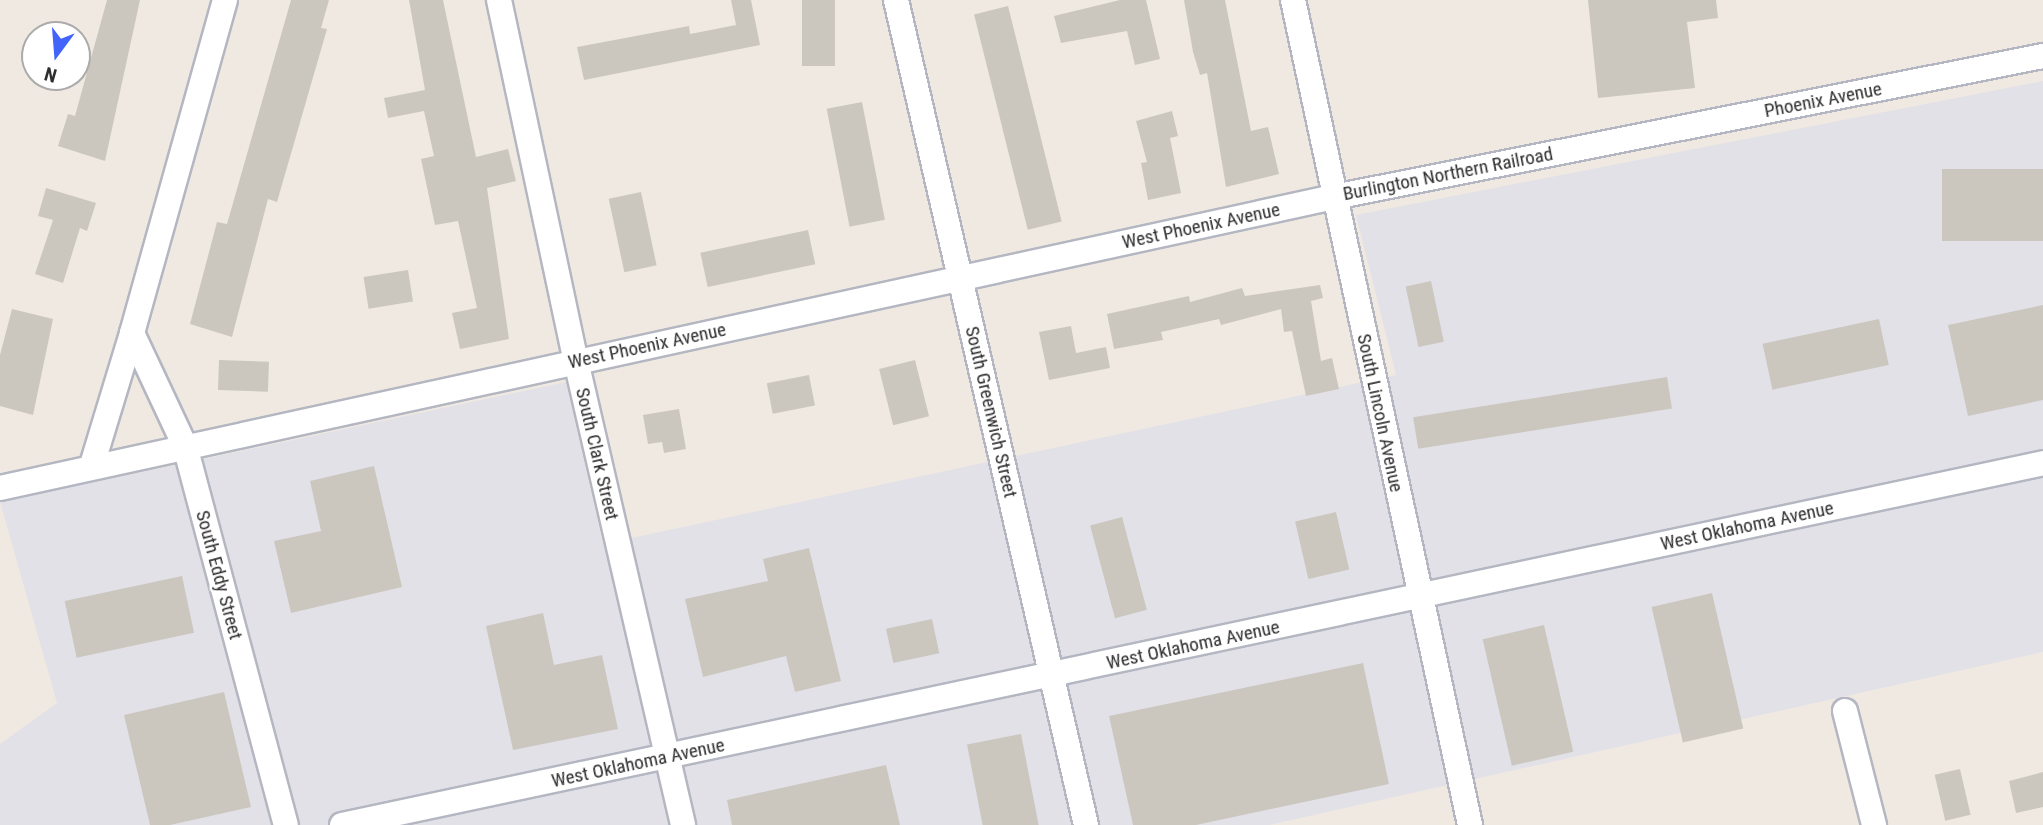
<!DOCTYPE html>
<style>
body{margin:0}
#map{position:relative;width:2043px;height:825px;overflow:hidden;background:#efe9e1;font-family:"Roboto Condensed",sans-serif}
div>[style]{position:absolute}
.industrial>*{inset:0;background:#e3e1e8}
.building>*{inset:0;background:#cbc7bf;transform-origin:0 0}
.roads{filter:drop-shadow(2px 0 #b4b7c1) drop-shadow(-2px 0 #b4b7c1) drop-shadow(0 2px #b4b7c1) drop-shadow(0 -2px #b4b7c1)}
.street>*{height:24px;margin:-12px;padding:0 12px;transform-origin:12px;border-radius:12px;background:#fff}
span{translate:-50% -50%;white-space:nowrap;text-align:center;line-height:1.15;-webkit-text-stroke:5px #fff;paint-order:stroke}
.street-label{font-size:19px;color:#2e2e2e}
.north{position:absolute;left:21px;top:21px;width:70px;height:70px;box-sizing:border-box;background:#fff;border:2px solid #ababab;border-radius:50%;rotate:196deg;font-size:19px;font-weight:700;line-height:28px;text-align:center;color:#2e2e2e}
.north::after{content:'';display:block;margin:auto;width:24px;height:32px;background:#4264fb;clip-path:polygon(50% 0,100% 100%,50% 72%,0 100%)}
</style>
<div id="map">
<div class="industrial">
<div style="clip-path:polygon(2043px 81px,2043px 652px,1269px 825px,0 825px,0 744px,57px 703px,0 502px,566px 382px,603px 544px,1396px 375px,1356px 215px)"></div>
</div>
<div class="building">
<div style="clip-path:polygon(107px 0,140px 0,105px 161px,58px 146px,68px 114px,75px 116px)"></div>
<div style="clip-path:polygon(291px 0,329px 0,321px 28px,327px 29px,277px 202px,268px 199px,232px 337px,190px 324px,217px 222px,227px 224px)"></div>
<div style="clip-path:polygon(409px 0,443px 0,476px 157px,508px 149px,516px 181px,487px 188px,509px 339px,460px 349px,452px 313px,477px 308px,458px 221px,435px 225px,421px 159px,434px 156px,424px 111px,388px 118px,384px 98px,425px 90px)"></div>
<div style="clip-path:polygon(731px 0,751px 0,760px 45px,584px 80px,577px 47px,689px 26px,690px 34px,736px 25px)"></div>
<div style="left:802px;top:0;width:33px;height:66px"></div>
<div style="clip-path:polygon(1120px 0,1146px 0,1160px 59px,1135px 65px,1127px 31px,1061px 43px,1054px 16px)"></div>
<div style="clip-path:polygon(1184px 0,1225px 0,1251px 131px,1268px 127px,1279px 174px,1226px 187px,1207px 73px,1200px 75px,1193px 52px)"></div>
<div style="clip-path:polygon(1588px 0,1716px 0,1718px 18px,1687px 22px,1695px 88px,1598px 98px)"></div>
<div style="left:1008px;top:6px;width:222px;height:35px;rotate:76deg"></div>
<div style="left:862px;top:102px;width:120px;height:36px;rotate:79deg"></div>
<div style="clip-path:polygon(1172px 111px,1178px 136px,1170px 138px,1181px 193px,1148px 200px,1141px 163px,1147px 162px,1136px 121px)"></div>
<div style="left:2043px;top:169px;width:72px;height:101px;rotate:90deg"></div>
<div style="clip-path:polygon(46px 188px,96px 203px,87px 231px,80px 228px,63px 283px,35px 274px,53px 220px,38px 216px)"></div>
<div style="left:641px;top:192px;width:75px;height:33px;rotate:78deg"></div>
<div style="left:808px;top:230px;width:35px;height:110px;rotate:78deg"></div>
<div style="left:408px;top:270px;width:32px;height:45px;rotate:81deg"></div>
<div style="left:1431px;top:281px;width:62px;height:26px;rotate:78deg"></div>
<div style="clip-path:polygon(1320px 285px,1323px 298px,1311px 301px,1321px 361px,1332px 358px,1339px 389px,1306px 396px,1292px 331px,1284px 332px,1281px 309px,1221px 325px,1219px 319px,1161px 332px,1163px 340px,1114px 349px,1107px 314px,1189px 296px,1190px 302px,1242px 288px,1245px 296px)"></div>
<div style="clip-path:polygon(2043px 305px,2043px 400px,1968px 416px,1948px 325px)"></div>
<div style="clip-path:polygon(12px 309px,53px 319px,33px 415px,0 406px,0 355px)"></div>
<div style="left:1879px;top:319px;width:47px;height:119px;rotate:78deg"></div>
<div style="clip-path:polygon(1071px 326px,1076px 353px,1106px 347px,1110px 368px,1049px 380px,1039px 332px)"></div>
<div style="left:219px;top:360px;width:50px;height:30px;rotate:2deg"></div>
<div style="left:915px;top:360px;width:58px;height:37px;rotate:76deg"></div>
<div style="left:809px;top:375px;width:31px;height:43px;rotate:79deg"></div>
<div style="left:1667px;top:377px;width:32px;height:257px;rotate:81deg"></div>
<div style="clip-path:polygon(679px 409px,686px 449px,664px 453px,662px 442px,648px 444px,643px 415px)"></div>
<div style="clip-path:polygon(374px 466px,402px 587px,291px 613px,274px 541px,321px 531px,310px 481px)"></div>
<div style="left:1336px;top:512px;width:59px;height:42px;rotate:77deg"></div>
<div style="left:1122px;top:517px;width:96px;height:33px;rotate:75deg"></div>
<div style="clip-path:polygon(809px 548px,841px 681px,795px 692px,786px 656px,703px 677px,685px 599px,768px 581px,763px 559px)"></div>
<div style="left:182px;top:576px;width:58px;height:120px;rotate:78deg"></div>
<div style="left:1712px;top:593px;width:139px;height:62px;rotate:77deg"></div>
<div style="clip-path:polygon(543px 613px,554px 665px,602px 655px,618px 729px,513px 750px,486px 626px)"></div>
<div style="left:932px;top:619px;width:35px;height:47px;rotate:78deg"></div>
<div style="left:1544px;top:625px;width:130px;height:63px;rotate:77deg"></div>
<div style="clip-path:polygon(1363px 663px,1389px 784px,1196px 825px,1133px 825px,1109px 716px)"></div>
<div style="clip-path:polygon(224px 692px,251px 807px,170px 825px,150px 825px,124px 715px)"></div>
<div style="left:1021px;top:734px;width:93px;height:55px;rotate:79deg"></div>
<div style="clip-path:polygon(886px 765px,900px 825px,732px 825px,727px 800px)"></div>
<div style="left:1960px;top:769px;width:47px;height:26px;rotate:77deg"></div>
<div style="clip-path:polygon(2043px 772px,2043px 807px,2016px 813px,2009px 781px)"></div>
</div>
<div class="roads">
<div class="street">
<div style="left:225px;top:0;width:346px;rotate:105.6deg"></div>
<div style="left:132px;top:333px;width:125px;rotate:64.9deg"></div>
<div style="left:185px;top:446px;width:392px;rotate:75.1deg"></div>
<div style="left:499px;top:0;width:369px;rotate:78deg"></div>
<div style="left:576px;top:361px;width:476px;rotate:77deg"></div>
<div style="left:896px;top:0;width:847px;rotate:77.03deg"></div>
<div style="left:1293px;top:0;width:844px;rotate:77.89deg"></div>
<div style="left:92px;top:465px;width:138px;rotate:-73.1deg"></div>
<div style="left:0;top:488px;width:1365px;rotate:-12.31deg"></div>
<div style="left:1334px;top:197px;width:723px;rotate:-11.25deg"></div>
<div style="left:1845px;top:711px;width:118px;rotate:75.7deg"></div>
<div style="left:342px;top:825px;width:1739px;rotate:-12.01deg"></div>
</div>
</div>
<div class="street-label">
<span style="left:1823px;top:100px;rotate:-11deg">Phoenix Avenue</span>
<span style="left:1448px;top:174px;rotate:-11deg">Burlington Northern Railroad</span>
<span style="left:1201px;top:226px;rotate:-12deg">West Phoenix Avenue</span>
<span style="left:647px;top:346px;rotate:-12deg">West Phoenix Avenue</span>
<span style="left:991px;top:412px;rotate:77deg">South Greenwich Street</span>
<span style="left:1380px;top:413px;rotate:78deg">South Lincoln Avenue</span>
<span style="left:597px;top:454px;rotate:77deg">South Clark Street</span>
<span style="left:1747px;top:526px;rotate:-12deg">West Oklahoma Avenue</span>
<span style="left:219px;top:575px;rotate:75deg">South Eddy Street</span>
<span style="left:1193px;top:645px;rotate:-12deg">West Oklahoma Avenue</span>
<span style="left:638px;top:763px;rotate:-12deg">West Oklahoma Avenue</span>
</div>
<div class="north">N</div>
</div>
